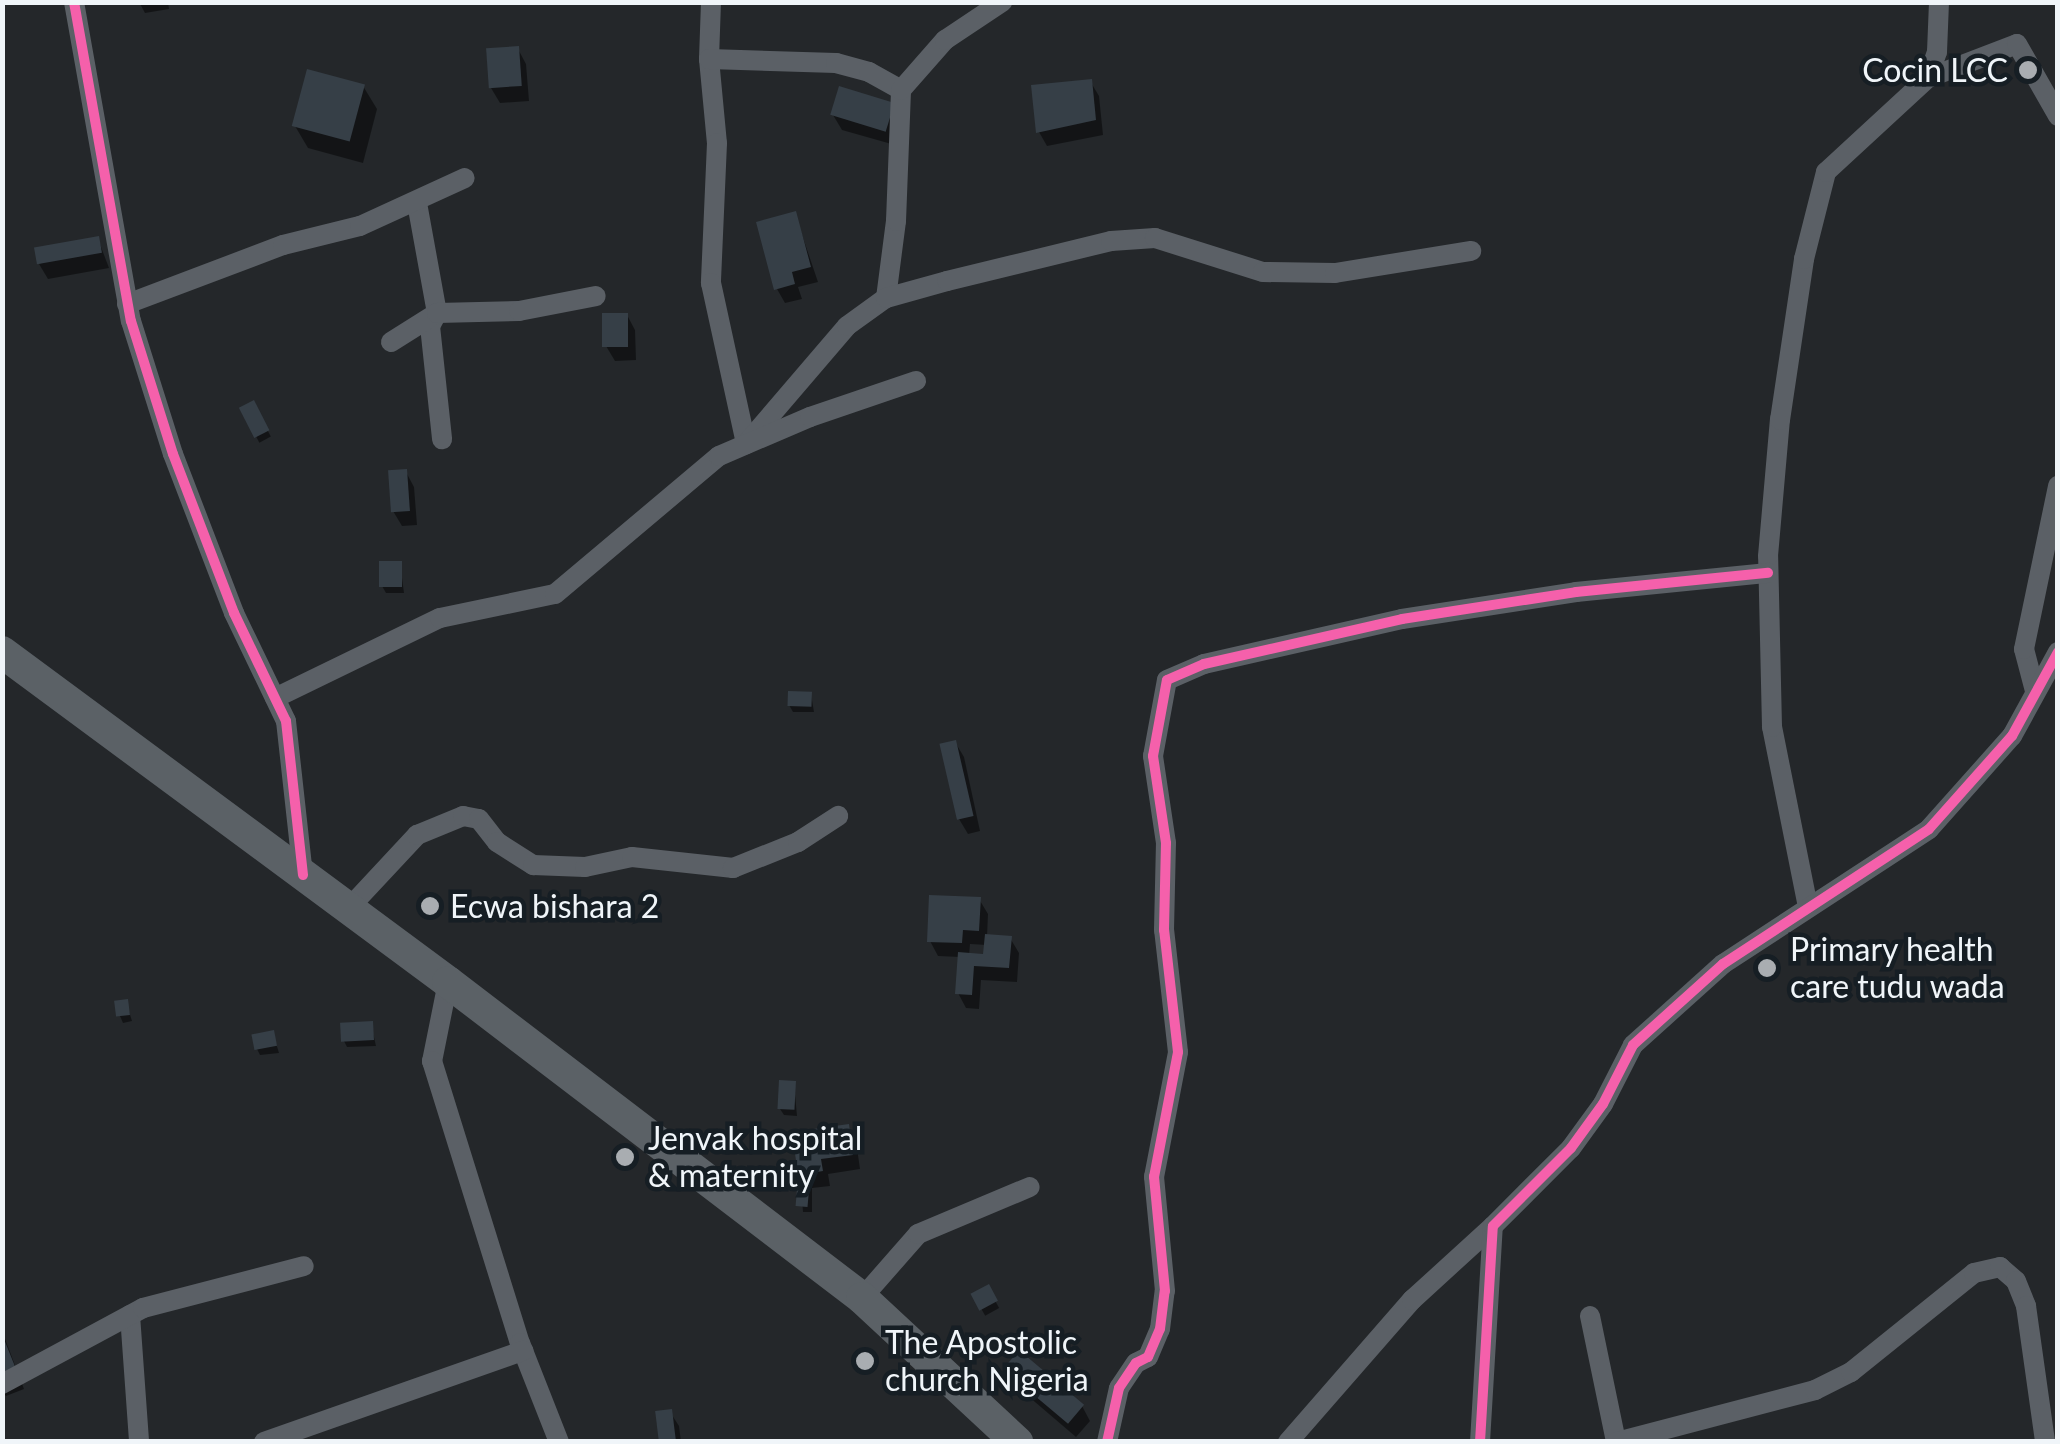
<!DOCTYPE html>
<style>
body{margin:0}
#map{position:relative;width:2060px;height:1444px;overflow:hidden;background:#24272a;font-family:Lato,sans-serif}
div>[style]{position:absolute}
.shadow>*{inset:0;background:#0007;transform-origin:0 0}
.building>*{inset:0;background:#363f47;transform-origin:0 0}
.minor>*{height:20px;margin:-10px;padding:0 10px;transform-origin:10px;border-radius:10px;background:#5b6066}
.primary>*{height:32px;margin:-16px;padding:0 16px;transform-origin:16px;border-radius:16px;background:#5b6166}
.cycleway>*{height:10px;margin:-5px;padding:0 5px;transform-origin:5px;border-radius:5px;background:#f560ab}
.dots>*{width:28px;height:28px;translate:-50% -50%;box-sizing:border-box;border:5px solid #161e24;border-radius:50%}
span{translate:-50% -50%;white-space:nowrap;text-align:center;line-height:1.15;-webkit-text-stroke:9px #161e24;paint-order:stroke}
.poi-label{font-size:32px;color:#f0f5f9}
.right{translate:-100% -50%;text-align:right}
.left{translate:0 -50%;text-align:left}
.frame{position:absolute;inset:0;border:5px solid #f0f5f9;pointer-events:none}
</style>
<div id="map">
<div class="shadow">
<div style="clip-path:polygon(139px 2px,168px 2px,169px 9px,145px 13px)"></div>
<div style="clip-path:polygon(518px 49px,526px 64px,529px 101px,500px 103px,491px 88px)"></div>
<div style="clip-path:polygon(1090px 81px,1099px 96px,1103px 135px,1047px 146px,1039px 132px)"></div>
<div style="clip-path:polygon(363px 86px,377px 109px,363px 163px,308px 148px,295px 126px)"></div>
<div style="clip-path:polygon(893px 105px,895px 145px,842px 130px,833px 115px)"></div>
<div style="clip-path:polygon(795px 214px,818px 282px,798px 287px,802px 299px,785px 303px,777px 289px)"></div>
<div style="clip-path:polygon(98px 239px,109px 268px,48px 279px,39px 264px)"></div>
<div style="clip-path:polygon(627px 315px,635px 330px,636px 360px,615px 361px,606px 346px)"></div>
<div style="left:253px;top:403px;width:38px;height:13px;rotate:62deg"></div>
<div style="clip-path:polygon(406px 472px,414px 487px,417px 525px,402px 526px,393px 511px)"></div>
<div style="clip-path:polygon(400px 563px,404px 593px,386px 593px,382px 586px)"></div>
<div style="clip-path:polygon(811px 694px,814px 712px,793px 712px,789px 705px)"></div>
<div style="clip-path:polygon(955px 742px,964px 757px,980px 831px,968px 834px,959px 819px)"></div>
<div style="clip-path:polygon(evenodd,979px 899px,988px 914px,987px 937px,1010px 938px,1019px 953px,1017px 982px,981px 980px,979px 1009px,966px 1008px,958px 993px,960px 957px,938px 956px,930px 941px,979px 899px,970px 944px,987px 945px,986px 957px,969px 956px,970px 944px)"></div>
<div style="clip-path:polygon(126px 1002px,132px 1021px,123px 1023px,120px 1016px)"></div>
<div style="clip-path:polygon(371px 1024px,376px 1046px,347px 1047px,344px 1041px)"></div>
<div style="clip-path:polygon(273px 1033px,279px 1053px,260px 1055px,257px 1049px)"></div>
<div style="clip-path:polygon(794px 1083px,797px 1116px,784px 1115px,780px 1109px)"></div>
<div style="clip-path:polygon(847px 1127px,856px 1141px,860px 1169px,828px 1174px,830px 1186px,812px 1188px,812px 1212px,803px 1212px,800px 1174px)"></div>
<div style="left:988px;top:1288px;width:23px;height:16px;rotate:61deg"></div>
<div style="clip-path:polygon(2px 1331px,24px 1389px,6px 1396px,2px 1391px)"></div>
<div style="clip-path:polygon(1006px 1370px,1082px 1406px,1090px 1421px,1076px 1437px,1014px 1384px)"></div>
<div style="clip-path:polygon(670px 1412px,679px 1426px,681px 1442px,661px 1442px)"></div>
</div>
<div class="building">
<div style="left:519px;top:46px;width:40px;height:33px;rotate:86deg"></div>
<div style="left:307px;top:69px;width:60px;height:59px;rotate:15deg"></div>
<div style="clip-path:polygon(1092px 79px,1096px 120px,1036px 133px,1031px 85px)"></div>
<div style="left:839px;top:86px;width:58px;height:30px;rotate:17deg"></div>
<div style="clip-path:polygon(796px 211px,811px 267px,792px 272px,795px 284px,774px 290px,756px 222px)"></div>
<div style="left:99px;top:236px;width:17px;height:66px;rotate:80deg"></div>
<div style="left:602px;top:313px;width:26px;height:34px"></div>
<div style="left:254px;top:400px;width:34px;height:17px;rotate:63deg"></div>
<div style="left:407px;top:469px;width:42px;height:19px;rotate:86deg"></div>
<div style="left:379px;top:561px;width:23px;height:26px"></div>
<div style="left:788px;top:691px;width:24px;height:15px;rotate:2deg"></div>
<div style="left:956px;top:740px;width:78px;height:17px;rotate:77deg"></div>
<div style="clip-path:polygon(929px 895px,981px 897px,979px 931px,963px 930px,962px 943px,927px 942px)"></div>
<div style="clip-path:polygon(985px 934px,1012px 936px,1009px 968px,974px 966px,972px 995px,955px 994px,958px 952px,983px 954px)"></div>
<div style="left:128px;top:999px;width:16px;height:14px;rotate:83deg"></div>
<div style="left:373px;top:1021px;width:19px;height:33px;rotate:87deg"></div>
<div style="left:274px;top:1030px;width:16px;height:23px;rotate:79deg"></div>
<div style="left:779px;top:1080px;width:17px;height:29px;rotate:3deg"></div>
<div style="clip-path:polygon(849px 1124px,853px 1155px,821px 1159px,823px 1171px,798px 1175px,792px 1132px)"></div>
<div style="left:798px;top:1178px;width:12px;height:28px;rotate:5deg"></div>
<div style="left:989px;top:1284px;width:19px;height:21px;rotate:62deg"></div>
<div style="clip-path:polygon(2px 1334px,18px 1374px,2px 1380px)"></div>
<div style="left:1019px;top:1350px;width:85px;height:25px;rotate:40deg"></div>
<div style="left:672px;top:1409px;width:33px;height:17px;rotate:83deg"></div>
</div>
<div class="minor">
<div style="left:74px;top:2px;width:324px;rotate:79.9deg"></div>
<div style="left:131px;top:321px;width:139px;rotate:72.5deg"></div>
<div style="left:173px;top:454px;width:170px;rotate:69deg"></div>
<div style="left:234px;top:613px;width:120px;rotate:64.3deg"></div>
<div style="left:286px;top:721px;width:155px;rotate:83.7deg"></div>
<div style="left:711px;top:2px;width:57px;rotate:92deg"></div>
<div style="left:709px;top:59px;width:84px;rotate:84.6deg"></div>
<div style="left:717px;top:143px;width:140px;rotate:92.5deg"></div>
<div style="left:711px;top:283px;width:165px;rotate:77.7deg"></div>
<div style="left:709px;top:59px;width:127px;rotate:1.8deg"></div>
<div style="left:836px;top:63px;width:34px;rotate:15deg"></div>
<div style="left:869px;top:72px;width:37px;rotate:29deg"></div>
<div style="left:1928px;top:78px;width:95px;rotate:-20.9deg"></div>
<div style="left:2017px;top:44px;width:83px;rotate:60.3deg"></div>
<div style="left:417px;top:203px;width:112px;rotate:79.7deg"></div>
<div style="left:437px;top:313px;width:15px;rotate:118deg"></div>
<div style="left:430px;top:326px;width:114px;rotate:83.9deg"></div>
<div style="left:886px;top:298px;width:78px;rotate:-82.6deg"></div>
<div style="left:896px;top:221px;width:131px;rotate:-87.8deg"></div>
<div style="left:901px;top:90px;width:67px;rotate:-48.7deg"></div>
<div style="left:945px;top:40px;width:69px;rotate:-33.7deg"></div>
<div style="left:127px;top:304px;width:167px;rotate:-20.7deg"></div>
<div style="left:283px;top:245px;width:79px;rotate:-13.9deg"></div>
<div style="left:360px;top:226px;width:115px;rotate:-24.6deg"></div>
<div style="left:391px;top:342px;width:54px;rotate:-32.2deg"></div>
<div style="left:437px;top:313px;width:82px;rotate:-1.4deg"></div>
<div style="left:519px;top:311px;width:78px;rotate:-11deg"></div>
<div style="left:746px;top:444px;width:155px;rotate:-49.4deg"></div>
<div style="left:847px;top:326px;width:48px;rotate:-35.7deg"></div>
<div style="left:886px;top:298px;width:63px;rotate:-15.6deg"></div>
<div style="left:947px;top:281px;width:169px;rotate:-13.7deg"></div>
<div style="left:1111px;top:241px;width:44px;rotate:-3.9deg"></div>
<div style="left:1155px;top:238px;width:113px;rotate:17.5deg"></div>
<div style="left:1263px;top:272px;width:72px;rotate:0.8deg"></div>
<div style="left:1335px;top:273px;width:138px;rotate:-9.2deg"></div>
<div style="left:2035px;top:691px;width:43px;rotate:-104.7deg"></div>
<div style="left:2024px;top:649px;width:167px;rotate:-78.2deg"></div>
<div style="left:275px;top:698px;width:183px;rotate:-25.9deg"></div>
<div style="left:440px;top:618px;width:117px;rotate:-11.8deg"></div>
<div style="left:555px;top:594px;width:214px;rotate:-40.1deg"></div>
<div style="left:719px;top:456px;width:99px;rotate:-23.2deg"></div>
<div style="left:810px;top:417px;width:112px;rotate:-18.8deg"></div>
<div style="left:1808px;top:907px;width:184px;rotate:-101.3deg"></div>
<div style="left:1772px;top:727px;width:171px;rotate:-91.3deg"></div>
<div style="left:1768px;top:556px;width:137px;rotate:-85deg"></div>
<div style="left:1780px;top:420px;width:163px;rotate:-81.5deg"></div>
<div style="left:1804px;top:259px;width:90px;rotate:-75.8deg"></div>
<div style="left:1826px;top:172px;width:139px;rotate:-42.7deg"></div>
<div style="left:1928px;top:78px;width:28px;rotate:-71deg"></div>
<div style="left:1937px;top:52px;width:50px;rotate:-87.7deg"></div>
<div style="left:349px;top:908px;width:100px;rotate:-47deg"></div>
<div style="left:417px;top:835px;width:50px;rotate:-22.4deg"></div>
<div style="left:463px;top:816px;width:16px;rotate:11deg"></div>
<div style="left:479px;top:819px;width:29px;rotate:52deg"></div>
<div style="left:497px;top:842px;width:43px;rotate:32.6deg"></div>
<div style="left:533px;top:865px;width:52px;rotate:2.2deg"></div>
<div style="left:585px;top:867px;width:48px;rotate:-12deg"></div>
<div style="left:632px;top:857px;width:102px;rotate:6.2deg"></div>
<div style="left:733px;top:868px;width:70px;rotate:-21.8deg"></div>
<div style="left:798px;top:842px;width:48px;rotate:-33deg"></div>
<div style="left:448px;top:982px;width:81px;rotate:101.4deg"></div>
<div style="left:432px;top:1061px;width:295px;rotate:72.7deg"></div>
<div style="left:520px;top:1343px;width:106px;rotate:68.5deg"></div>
<div style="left:862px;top:1298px;width:85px;rotate:-48.8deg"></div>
<div style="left:918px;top:1234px;width:121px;rotate:-22.8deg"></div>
<div style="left:130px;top:1315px;width:127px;rotate:85.9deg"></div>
<div style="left:1590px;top:1316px;width:129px;rotate:78.3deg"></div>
<div style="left:2px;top:1384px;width:160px;rotate:-28.3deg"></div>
<div style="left:143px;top:1308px;width:166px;rotate:-14.6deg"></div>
<div style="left:264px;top:1442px;width:275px;rotate:-19.4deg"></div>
<div style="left:1107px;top:1442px;width:55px;rotate:-77.5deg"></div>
<div style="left:1119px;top:1388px;width:30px;rotate:-56deg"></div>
<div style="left:1136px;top:1363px;width:13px;rotate:-27deg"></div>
<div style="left:1148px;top:1357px;width:30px;rotate:-67deg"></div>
<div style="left:1160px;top:1329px;width:38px;rotate:-83deg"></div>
<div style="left:1165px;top:1291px;width:115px;rotate:-95.5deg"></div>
<div style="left:1154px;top:1177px;width:127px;rotate:-79.1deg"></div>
<div style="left:1178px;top:1052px;width:123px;rotate:-96.5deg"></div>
<div style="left:1164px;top:930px;width:87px;rotate:-88.7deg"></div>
<div style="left:1166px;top:843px;width:88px;rotate:-98.5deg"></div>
<div style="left:1153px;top:756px;width:77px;rotate:-79.6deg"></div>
<div style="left:1167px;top:680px;width:40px;rotate:-23.4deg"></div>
<div style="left:1204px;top:664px;width:203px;rotate:-12.8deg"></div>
<div style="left:1402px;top:619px;width:176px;rotate:-8.8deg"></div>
<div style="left:1576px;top:592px;width:193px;rotate:-5.7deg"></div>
<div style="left:1288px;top:1442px;width:189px;rotate:-48.9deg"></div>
<div style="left:1412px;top:1300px;width:110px;rotate:-42.4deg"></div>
<div style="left:1480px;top:1442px;width:216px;rotate:-86.6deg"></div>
<div style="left:1493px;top:1226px;width:110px;rotate:-45deg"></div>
<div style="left:1571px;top:1148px;width:54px;rotate:-54deg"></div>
<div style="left:1603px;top:1104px;width:66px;rotate:-63deg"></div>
<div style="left:1633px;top:1045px;width:121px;rotate:-42deg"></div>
<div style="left:1723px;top:964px;width:246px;rotate:-33.2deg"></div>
<div style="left:1929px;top:829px;width:125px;rotate:-48.3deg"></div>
<div style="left:2012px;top:736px;width:96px;rotate:-61.3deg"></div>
<div style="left:1617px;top:1442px;width:205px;rotate:-14.7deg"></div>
<div style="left:1815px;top:1390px;width:40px;rotate:-26.6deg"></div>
<div style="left:1851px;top:1372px;width:158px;rotate:-38.8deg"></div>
<div style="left:1974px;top:1273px;width:27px;rotate:-13deg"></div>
<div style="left:2000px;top:1267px;width:21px;rotate:41deg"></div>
<div style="left:2016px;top:1281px;width:27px;rotate:68deg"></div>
<div style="left:2026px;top:1306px;width:137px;rotate:82deg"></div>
</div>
<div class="primary">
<div style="left:2px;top:652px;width:555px;rotate:36.5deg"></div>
<div style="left:448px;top:982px;width:521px;rotate:37.35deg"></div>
<div style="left:862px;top:1298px;width:212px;rotate:42.9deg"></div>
</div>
<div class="cycleway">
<div style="left:74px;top:2px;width:324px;rotate:79.9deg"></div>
<div style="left:131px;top:321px;width:139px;rotate:72.5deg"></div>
<div style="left:173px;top:454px;width:170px;rotate:69deg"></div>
<div style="left:234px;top:613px;width:120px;rotate:64.3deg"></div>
<div style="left:286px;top:721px;width:155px;rotate:83.7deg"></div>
<div style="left:1107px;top:1442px;width:55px;rotate:-77.5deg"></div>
<div style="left:1119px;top:1388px;width:30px;rotate:-56deg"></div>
<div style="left:1136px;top:1363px;width:13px;rotate:-27deg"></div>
<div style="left:1148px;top:1357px;width:30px;rotate:-67deg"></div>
<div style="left:1160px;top:1329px;width:38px;rotate:-83deg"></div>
<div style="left:1165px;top:1291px;width:115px;rotate:-95.5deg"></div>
<div style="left:1154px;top:1177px;width:127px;rotate:-79.1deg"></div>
<div style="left:1178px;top:1052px;width:123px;rotate:-96.5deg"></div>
<div style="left:1164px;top:930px;width:87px;rotate:-88.7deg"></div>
<div style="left:1166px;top:843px;width:88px;rotate:-98.5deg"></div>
<div style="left:1153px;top:756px;width:77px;rotate:-79.6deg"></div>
<div style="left:1167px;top:680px;width:40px;rotate:-23.4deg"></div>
<div style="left:1204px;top:664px;width:203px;rotate:-12.8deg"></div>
<div style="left:1402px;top:619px;width:176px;rotate:-8.8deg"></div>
<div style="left:1576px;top:592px;width:193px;rotate:-5.7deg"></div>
<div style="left:1480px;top:1442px;width:216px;rotate:-86.6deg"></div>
<div style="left:1493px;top:1226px;width:110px;rotate:-45deg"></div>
<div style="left:1571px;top:1148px;width:54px;rotate:-54deg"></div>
<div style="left:1603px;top:1104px;width:66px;rotate:-63deg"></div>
<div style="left:1633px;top:1045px;width:121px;rotate:-42deg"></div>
<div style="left:1723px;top:964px;width:246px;rotate:-33.2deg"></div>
<div style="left:1929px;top:829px;width:125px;rotate:-48.3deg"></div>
<div style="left:2012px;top:736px;width:96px;rotate:-61.3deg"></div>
</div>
<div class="dots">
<div style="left:2028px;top:70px;background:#a9adb1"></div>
<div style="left:430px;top:906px;background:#a9adb1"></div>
<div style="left:1767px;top:968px;background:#a9adb1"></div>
<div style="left:625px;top:1157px;background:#a9adb1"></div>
<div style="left:865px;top:1361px;background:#a9adb1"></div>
</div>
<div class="poi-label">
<span class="right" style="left:2008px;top:70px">Cocin LCC</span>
<span class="left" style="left:450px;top:906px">Ecwa bishara 2</span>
<span class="left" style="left:1790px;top:968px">Primary health<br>care tudu wada</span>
<span class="left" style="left:648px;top:1157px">Jenvak hospital<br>&amp; maternity</span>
<span class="left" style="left:885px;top:1361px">The Apostolic<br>church Nigeria</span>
</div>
<div class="frame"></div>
</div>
